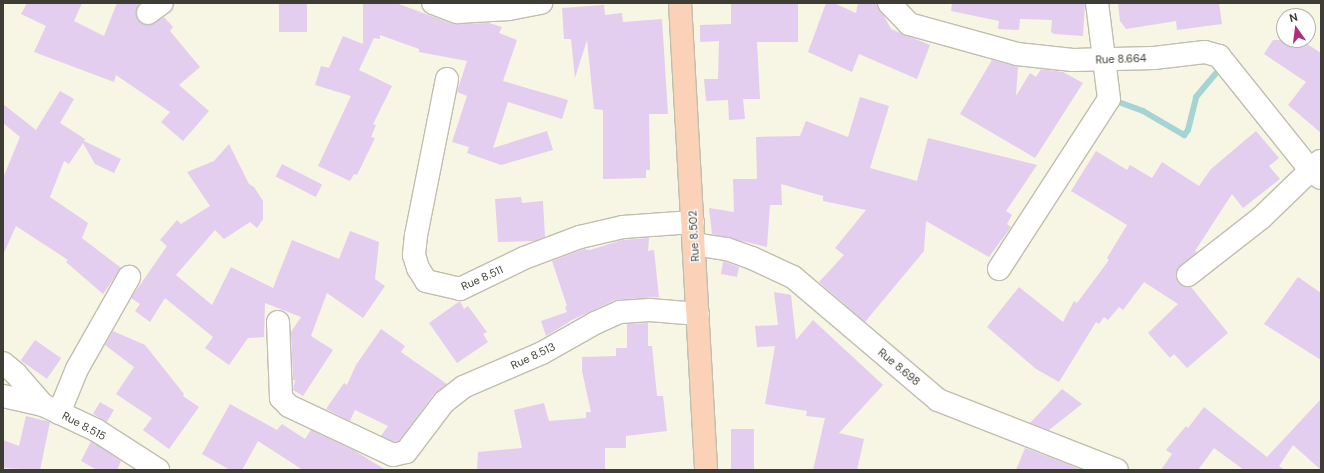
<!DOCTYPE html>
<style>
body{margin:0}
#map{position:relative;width:1324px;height:473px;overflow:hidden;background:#f7f5e4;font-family:"DM Sans",sans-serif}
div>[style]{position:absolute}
.stream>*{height:6px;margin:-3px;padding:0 3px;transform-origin:3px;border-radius:3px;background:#a4d5d4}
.building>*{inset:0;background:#e3ceef;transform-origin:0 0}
.roads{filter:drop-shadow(1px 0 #c1beae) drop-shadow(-1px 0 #c1beae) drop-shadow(0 1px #c1beae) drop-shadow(0 -1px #c1beae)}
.minor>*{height:22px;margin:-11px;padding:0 11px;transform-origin:11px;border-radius:11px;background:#fff}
.major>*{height:22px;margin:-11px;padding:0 11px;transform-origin:11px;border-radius:11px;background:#fbd1b8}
span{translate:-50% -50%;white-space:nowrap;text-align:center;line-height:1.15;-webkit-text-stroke:3px #fff;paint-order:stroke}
.street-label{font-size:11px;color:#3d3c35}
.frame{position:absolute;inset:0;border:4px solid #3d3c35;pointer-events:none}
.north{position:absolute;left:1276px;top:8px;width:40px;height:40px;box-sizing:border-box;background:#fff;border:1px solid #b1b1ae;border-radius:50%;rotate:346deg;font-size:11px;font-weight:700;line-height:16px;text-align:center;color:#3d3c35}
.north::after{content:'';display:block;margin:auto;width:14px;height:18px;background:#b02e79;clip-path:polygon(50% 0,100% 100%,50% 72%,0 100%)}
</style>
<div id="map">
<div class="stream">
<div style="left:1113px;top:100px;width:32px;rotate:20deg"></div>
<div style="left:1143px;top:111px;width:48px;rotate:30.3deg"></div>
<div style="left:1184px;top:135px;width:6px;rotate:-51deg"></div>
<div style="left:1188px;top:130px;width:34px;rotate:-76deg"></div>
<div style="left:1196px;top:97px;width:40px;rotate:-50deg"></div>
</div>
<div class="building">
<div style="clip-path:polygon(27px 3px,82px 3px,74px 21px,104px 36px,117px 3px,141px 3px,136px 15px,143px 24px,150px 25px,164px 17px,173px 27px,170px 31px,200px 67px,179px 85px,209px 111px,183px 141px,161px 122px,170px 112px,116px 75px,114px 82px,34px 52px,46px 26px,21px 14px)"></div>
<div style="left:279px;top:3px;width:28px;height:29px"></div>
<div style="clip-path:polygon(363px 3px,396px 3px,453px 24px,489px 23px,502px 27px,499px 33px,517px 40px,503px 81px,568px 100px,562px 119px,508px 102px,493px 148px,547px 131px,553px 150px,501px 165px,467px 153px,469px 147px,452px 142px,467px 96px,457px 92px,467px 61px,419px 52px,419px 49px,380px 35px,380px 39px,374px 38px,359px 70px,392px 86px,373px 124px,376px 125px,371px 137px,375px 138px,357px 175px,354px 174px,350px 181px,318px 166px,351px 96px,315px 85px,321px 66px,329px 68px,343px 36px,363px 44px)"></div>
<div style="clip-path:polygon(731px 3px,798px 3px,798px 42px,757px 42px,760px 99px,743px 99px,745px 119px,729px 120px,728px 100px,706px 101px,704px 79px,718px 79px,719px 41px,700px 42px,700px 25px,731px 24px)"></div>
<div style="clip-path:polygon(826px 3px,834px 3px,856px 13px,858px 3px,877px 3px,891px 29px,930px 45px,917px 79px,859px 54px,852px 72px,808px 52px)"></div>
<div style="clip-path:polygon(952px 3px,1085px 3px,1083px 36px,1054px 34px,1051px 32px,1052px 20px,1020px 19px,1019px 30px,998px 29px,999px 21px,951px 11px)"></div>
<div style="clip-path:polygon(1118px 3px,1219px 3px,1222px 24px,1177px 30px,1176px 21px,1126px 29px,1120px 21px)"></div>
<div style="clip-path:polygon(604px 5px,605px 15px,622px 13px,623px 22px,662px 19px,668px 114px,649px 114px,650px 170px,646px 170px,646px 178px,603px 179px,603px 110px,594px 109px,587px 40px,575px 78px,571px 39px,564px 39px,562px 8px)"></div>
<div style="clip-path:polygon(1273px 40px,1301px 40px,1321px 53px,1321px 133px,1288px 105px,1306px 82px,1264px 54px)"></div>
<div style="clip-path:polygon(992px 60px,1018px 67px,1016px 96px,1030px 73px,1036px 77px,1041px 69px,1063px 72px,1083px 83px,1035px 158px,960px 114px)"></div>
<div style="clip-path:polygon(60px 91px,74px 99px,60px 123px,85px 139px,84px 141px,121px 159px,114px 173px,95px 164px,83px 143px,69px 164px,64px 161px,50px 197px,88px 223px,82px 238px,121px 268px,103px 294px,66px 262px,68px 260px,16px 226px,3px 255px,3px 178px,20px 137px,3px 123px,3px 104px,36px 130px)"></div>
<div style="clip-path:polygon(860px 97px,889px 106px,870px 168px,917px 181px,928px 138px,1037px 165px,1006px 211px,1012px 215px,1007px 224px,1011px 227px,989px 257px,926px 221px,924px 251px,865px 322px,819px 282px,844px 255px,835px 248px,866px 210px,823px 201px,823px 196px,781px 184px,782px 205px,770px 205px,767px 247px,712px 234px,709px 208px,734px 212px,733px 179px,757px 179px,756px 137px,800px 136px,806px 121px,848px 137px)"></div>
<div style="clip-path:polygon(1256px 131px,1279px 158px,1269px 166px,1280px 179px,1243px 208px,1232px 194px,1195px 251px,1197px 252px,1176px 271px,1178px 283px,1191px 287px,1228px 333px,1187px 368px,1174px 354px,1170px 358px,1148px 333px,1178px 304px,1144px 282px,1123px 310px,1119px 307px,1108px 320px,1104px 317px,1099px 324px,1096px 322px,1059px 382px,1036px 369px,987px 327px,1019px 287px,1063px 322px,1074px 301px,1077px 303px,1109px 260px,1107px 258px,1127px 225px,1071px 191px,1096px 151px,1127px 170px,1130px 165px,1152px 178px,1162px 162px,1199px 186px,1211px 169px)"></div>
<div style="clip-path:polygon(229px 144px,249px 184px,254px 187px,263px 201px,263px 219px,257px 228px,250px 222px,224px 239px,215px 230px,176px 275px,212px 305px,231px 267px,273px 288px,292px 240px,339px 259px,350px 231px,379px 242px,375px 279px,385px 286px,363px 318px,327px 293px,311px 336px,333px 350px,303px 396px,293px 390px,295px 380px,293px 380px,291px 332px,301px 317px,265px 303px,264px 337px,248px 338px,229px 365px,205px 348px,213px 337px,165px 298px,150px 322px,135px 311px,140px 304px,131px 298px,167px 246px,160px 240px,177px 220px,181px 224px,210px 206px,187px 172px,214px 161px)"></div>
<div style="left:282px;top:164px;width:45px;height:14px;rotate:27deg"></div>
<div style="clip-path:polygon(521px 197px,522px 203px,543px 201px,545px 237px,535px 241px,498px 242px,495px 199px)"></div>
<div style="clip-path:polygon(649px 238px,648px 251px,654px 250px,659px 297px,615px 300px,572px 320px,546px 336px,541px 321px,567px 312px,565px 307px,567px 306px,552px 261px,584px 249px,590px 250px,622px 240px)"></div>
<div style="clip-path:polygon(723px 261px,739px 267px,737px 277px,721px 274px)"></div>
<div style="clip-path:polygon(1298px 277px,1321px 293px,1321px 360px,1264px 324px)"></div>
<div style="clip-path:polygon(774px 292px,791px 295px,796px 340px,813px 320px,883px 385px,839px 433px,864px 439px,857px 470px,813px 470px,825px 418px,806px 416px,807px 411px,765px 404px,775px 346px,757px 347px,755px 326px,778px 325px)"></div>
<div style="clip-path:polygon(460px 301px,464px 309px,468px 306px,487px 332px,483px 334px,488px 342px,457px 363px,429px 323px)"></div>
<div style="clip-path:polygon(648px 323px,648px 346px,652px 346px,657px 396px,663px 396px,667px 431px,626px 436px,626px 448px,605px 448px,605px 470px,477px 470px,478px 452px,522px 448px,514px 410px,544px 403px,549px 421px,586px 418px,586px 412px,591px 412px,582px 371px,582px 357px,616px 356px,616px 348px,627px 348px,627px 324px)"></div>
<div style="clip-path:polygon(381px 329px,405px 346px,401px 352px,447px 384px,434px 394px,399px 441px,394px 442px,381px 436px,388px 426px,355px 410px,350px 421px,326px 409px,344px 383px,347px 385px,356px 365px)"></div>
<div style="clip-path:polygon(113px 331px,145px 345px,184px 394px,183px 396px,199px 407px,169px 449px,143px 430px,152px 418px,116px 394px,134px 367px,105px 345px)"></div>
<div style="left:35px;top:340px;width:32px;height:25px;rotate:35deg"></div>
<div style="clip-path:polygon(1062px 389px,1082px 404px,1049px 430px,1030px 423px)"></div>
<div style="clip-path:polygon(1321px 399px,1321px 470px,1293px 445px,1279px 466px,1285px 470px,1244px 470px,1214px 448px,1198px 470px,1161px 470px,1172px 454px,1166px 450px,1186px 426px,1188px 428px,1204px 407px,1267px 457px)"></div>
<div style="left:100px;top:402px;width:16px;height:14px;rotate:30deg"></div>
<div style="clip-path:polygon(230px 404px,277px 430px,282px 424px,305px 439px,311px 430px,355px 451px,386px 470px,303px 470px,258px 441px,242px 470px,230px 470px,202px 454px)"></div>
<div style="clip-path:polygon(26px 416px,50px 422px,40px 470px,3px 468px,3px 440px,19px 446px)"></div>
<div style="left:731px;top:429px;width:23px;height:41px"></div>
<div style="clip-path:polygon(91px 441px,121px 461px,117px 470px,97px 470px,81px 461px)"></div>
<div style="clip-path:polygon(1025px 448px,1065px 463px,1081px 470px,1016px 470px)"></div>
</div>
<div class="roads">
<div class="minor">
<div style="left:433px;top:3px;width:26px;rotate:21deg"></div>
<div style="left:457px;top:12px;width:52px;rotate:-3.3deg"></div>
<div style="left:509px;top:9px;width:33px;rotate:-11deg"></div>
<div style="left:889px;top:3px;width:29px;rotate:46deg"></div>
<div style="left:909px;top:24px;width:112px;rotate:15.5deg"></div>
<div style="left:1017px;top:54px;width:56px;rotate:6.1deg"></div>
<div style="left:1073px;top:60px;width:81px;rotate:-1.4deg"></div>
<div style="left:1154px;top:58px;width:51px;rotate:-6.7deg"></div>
<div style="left:1205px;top:52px;width:15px;rotate:16deg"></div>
<div style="left:1219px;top:56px;width:147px;rotate:51.3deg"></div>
<div style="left:1311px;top:171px;width:12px;rotate:35deg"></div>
<div style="left:148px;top:13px;width:17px;rotate:-36deg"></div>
<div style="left:447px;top:79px;width:159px;rotate:101.2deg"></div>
<div style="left:416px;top:235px;width:20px;rotate:96deg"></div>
<div style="left:414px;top:255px;width:14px;rotate:73deg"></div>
<div style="left:418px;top:268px;width:15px;rotate:58deg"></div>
<div style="left:426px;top:281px;width:35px;rotate:13deg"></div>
<div style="left:460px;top:289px;width:71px;rotate:-25.8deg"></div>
<div style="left:524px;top:258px;width:60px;rotate:-20.6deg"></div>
<div style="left:580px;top:237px;width:44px;rotate:-13.1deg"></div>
<div style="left:623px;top:227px;width:70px;rotate:-4.1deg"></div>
<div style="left:694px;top:244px;width:33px;rotate:9deg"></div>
<div style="left:727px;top:249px;width:27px;rotate:20deg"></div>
<div style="left:752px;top:258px;width:45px;rotate:24.9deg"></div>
<div style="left:793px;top:277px;width:190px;rotate:40.3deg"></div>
<div style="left:938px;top:400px;width:192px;rotate:21.4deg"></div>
<div style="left:999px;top:269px;width:202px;rotate:-57.1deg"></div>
<div style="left:1109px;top:99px;width:97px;rotate:-97.1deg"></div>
<div style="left:1188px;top:275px;width:93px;rotate:-38deg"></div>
<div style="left:1261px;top:218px;width:82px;rotate:-44deg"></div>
<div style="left:278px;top:322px;width:76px;rotate:87.7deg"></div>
<div style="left:281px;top:398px;width:11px;rotate:45deg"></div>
<div style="left:289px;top:406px;width:115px;rotate:25.2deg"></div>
<div style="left:393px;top:455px;width:13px;rotate:-13deg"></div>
<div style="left:406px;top:452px;width:63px;rotate:-52.8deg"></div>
<div style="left:444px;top:402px;width:24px;rotate:-38deg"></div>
<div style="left:463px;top:387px;width:86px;rotate:-23.3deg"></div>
<div style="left:542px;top:353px;width:61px;rotate:-29.5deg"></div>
<div style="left:595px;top:323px;width:27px;rotate:-24deg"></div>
<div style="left:620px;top:312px;width:30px;rotate:-4deg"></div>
<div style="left:650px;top:310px;width:48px;rotate:4.8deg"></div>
<div style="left:3px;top:363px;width:17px;rotate:40deg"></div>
<div style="left:16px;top:374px;width:41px;rotate:48.9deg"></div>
<div style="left:3px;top:396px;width:41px;rotate:12.7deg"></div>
<div style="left:43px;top:405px;width:59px;rotate:25.3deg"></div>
<div style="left:96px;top:430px;width:74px;rotate:32.8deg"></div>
<div style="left:59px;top:413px;width:48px;rotate:-67.8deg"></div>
<div style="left:77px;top:369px;width:106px;rotate:-60.5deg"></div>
</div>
<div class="major">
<div style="left:680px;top:3px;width:468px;rotate:86.8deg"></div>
</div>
</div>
<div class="street-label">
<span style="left:1121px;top:59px;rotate:-2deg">Rue 8.664</span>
<span style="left:694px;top:236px;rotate:-93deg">Rue 8.502</span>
<span style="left:482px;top:278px;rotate:-24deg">Rue 8.511</span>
<span style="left:533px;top:356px;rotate:-25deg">Rue 8.513</span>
<span style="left:899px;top:367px;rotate:40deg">Rue 8.698</span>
<span style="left:84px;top:426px;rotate:28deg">Rue 8.515</span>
</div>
<div class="frame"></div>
<div class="north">N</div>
</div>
